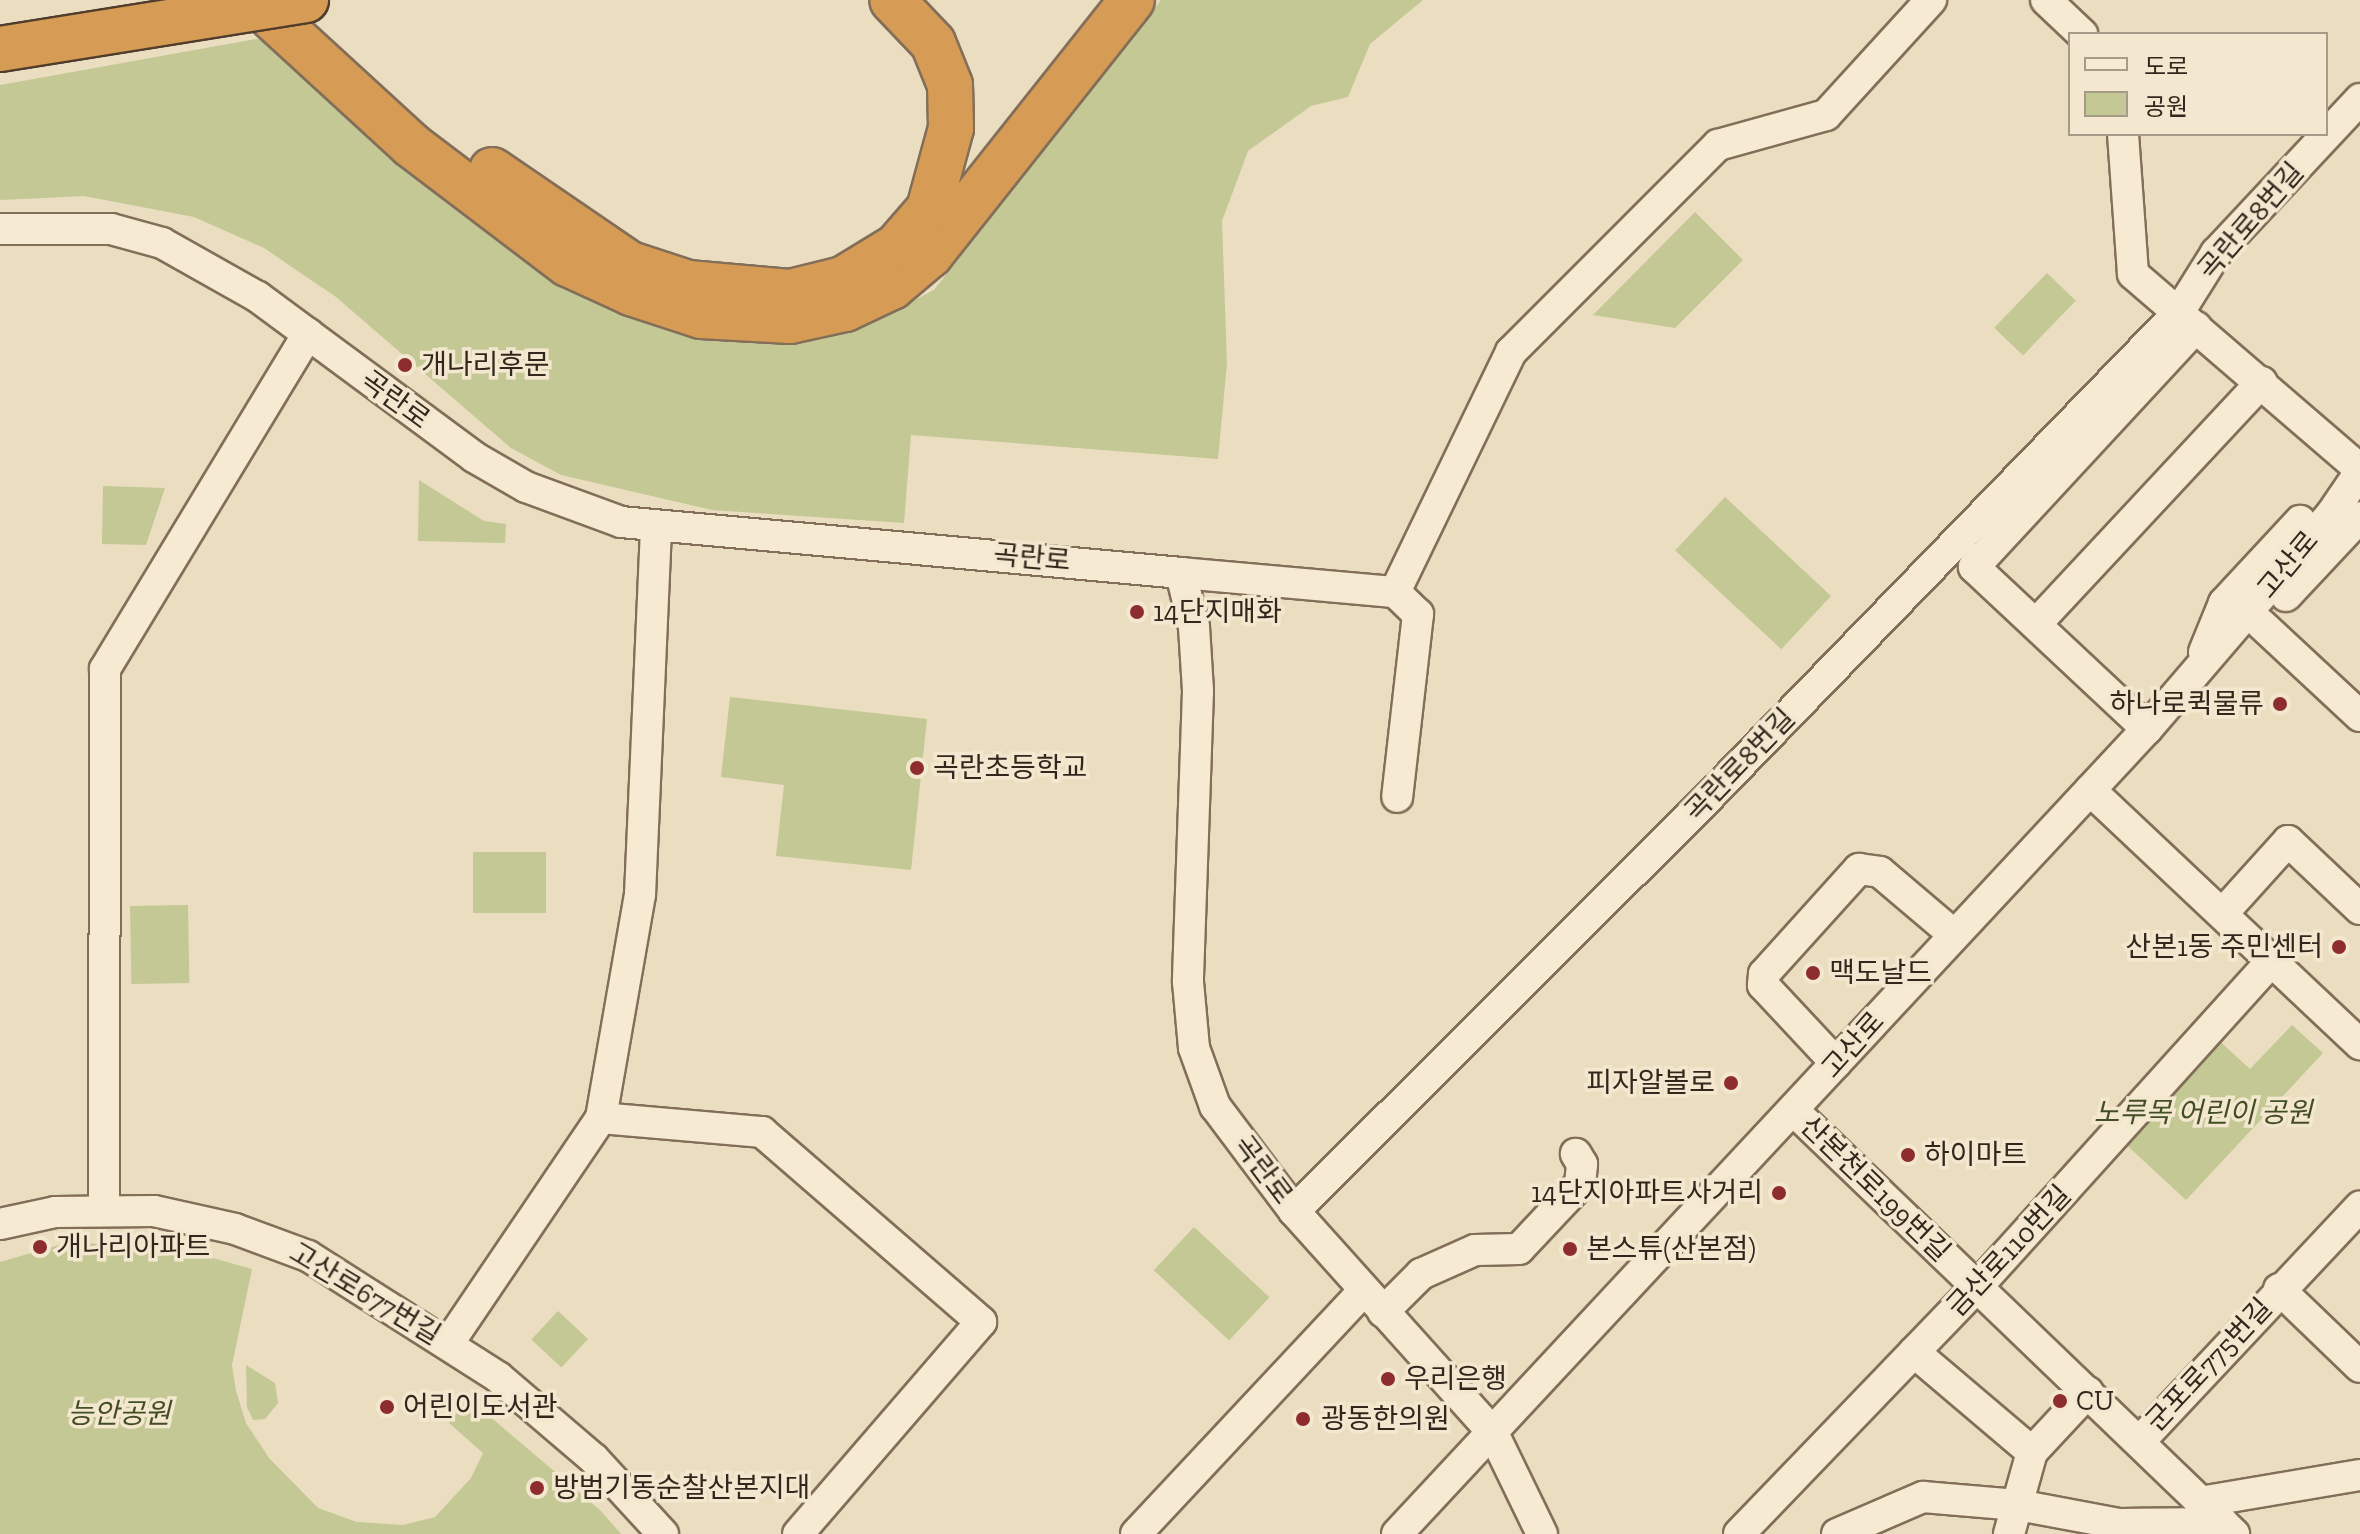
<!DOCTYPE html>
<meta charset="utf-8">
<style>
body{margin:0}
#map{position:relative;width:2360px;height:1534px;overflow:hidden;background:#ebddc0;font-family:"Zilla Slab","Noto Sans KR",serif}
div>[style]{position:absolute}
.green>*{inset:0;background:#c3c895;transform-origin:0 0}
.roads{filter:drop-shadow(2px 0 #826e59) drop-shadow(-2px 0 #826e59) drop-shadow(0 2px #826e59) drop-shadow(0 -2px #826e59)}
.minor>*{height:30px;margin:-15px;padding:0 15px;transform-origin:15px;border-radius:15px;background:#f6ebd2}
.highway>*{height:44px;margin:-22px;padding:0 22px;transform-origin:22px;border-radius:22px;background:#d69b54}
.bridges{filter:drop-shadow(2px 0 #503d2d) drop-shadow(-2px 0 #503d2d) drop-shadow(0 2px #503d2d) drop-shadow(0 -2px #503d2d)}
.highway-bridge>*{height:44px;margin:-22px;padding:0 22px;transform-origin:22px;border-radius:22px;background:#d69b54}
.dots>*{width:22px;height:22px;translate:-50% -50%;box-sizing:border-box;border:4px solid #f3e8cf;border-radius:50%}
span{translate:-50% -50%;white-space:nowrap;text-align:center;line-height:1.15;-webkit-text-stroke:7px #f3e8cf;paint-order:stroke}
.street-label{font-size:28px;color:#33271d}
.poi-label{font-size:28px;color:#33271d}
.left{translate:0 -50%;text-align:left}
.right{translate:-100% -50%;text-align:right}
.park-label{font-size:28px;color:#444e24;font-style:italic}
.legend{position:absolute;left:2068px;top:32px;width:260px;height:104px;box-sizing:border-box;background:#f3e8cf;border:2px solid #a69b88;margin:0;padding:10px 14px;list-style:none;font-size:24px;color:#33271d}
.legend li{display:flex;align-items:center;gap:16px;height:40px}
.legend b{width:40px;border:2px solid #a69b88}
</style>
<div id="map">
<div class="green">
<div style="clip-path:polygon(1161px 0,1423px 0,1370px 44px,1348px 97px,1311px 106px,1248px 151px,1222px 221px,1227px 363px,1218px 459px,911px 435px,904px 523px,712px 510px,561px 475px,511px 448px,336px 297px,264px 248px,194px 217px,84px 196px,0 200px,0 85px,262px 38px,680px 329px,746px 342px,808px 340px,874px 321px,934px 290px)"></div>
<div style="clip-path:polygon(1695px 212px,1743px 260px,1675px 328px,1593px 315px)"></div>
<div style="left:2047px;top:273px;width:40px;height:76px;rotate:44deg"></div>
<div style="clip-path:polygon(419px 480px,484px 521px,506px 524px,505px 543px,418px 541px)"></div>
<div style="clip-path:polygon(103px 486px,165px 488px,146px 545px,102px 544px)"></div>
<div style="left:1725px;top:497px;width:145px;height:73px;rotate:43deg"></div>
<div style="clip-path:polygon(730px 697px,927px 719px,911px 870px,776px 856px,784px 785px,721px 777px)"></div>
<div style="left:473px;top:852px;width:73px;height:61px"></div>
<div style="left:188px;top:905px;width:78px;height:58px;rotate:89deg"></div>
<div style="clip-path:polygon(2292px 1025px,2323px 1053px,2186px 1200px,2118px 1137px,2213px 1035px,2250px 1069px)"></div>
<div style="left:1194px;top:1227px;width:103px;height:59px;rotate:43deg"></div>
<div style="clip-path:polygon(70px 1242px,184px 1250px,252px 1269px,232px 1365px,236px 1391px,246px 1423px,269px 1458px,318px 1508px,357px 1522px,403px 1525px,435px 1517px,471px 1478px,483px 1453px,449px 1423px,468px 1398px,601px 1511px,621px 1534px,0 1534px,0 1262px)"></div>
<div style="left:558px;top:1311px;width:41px;height:39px;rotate:43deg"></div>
<div style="clip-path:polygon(246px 1365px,275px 1383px,278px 1403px,265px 1419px,253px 1420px,247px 1407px)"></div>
</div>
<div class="roads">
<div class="minor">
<div style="left:2046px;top:0;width:50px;rotate:43.4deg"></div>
<div style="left:2123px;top:134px;width:140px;rotate:85.9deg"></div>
<div style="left:2133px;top:274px;width:290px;rotate:40.7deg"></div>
<div style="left:0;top:229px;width:111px"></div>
<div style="left:111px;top:229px;width:53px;rotate:15.4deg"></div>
<div style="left:162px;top:243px;width:110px;rotate:29.4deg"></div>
<div style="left:258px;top:297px;width:269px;rotate:36.5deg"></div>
<div style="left:474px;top:457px;width:60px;rotate:30deg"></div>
<div style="left:526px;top:487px;width:101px;rotate:20.2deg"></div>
<div style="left:621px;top:522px;width:562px;rotate:5.2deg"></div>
<div style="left:1181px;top:573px;width:56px;rotate:76.5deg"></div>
<div style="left:1194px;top:627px;width:64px;rotate:86.4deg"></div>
<div style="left:1198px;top:691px;width:291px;rotate:92deg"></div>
<div style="left:1188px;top:982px;width:66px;rotate:84.8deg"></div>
<div style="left:1194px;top:1048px;width:62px;rotate:70.1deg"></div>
<div style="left:1215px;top:1106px;width:131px;rotate:53deg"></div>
<div style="left:1294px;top:1211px;width:298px;rotate:48.1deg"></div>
<div style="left:1493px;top:1433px;width:112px;rotate:64.1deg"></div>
<div style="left:1181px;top:573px;width:215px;rotate:5.1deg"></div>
<div style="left:1395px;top:592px;width:267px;rotate:-64.2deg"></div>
<div style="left:1511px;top:352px;width:293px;rotate:-45deg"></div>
<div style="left:1718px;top:145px;width:112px;rotate:-15.5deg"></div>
<div style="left:1826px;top:115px;width:156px;rotate:-47.6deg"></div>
<div style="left:1395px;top:592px;width:32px;rotate:44deg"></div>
<div style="left:1418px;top:614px;width:184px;rotate:96.5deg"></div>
<div style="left:2286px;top:596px;width:108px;rotate:-46.9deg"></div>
<div style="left:2036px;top:624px;width:331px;rotate:-47deg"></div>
<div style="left:2261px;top:624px;width:135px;rotate:42.9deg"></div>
<div style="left:2204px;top:652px;width:53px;rotate:-67.8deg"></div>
<div style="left:2224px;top:603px;width:112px;rotate:-47.2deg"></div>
<div style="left:2147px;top:729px;width:237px;rotate:-136.9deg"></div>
<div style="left:1974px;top:567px;width:327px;rotate:-47.2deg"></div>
<div style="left:2090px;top:790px;width:371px;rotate:43.3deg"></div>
<div style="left:2223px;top:913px;width:97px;rotate:-47.9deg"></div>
<div style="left:2288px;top:841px;width:99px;rotate:43.4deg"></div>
<div style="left:1836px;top:1063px;width:107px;rotate:-133.1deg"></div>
<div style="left:1763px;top:985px;width:11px;rotate:-85deg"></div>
<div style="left:1764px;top:974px;width:142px;rotate:-47.9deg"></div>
<div style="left:1859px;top:869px;width:21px;rotate:8deg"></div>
<div style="left:1880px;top:872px;width:96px;rotate:40.3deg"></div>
<div style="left:1793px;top:1110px;width:612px;rotate:43.87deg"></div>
<div style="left:601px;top:1118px;width:162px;rotate:5deg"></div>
<div style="left:762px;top:1132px;width:290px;rotate:40.9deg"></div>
<div style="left:981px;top:1322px;width:280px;rotate:130.8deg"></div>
<div style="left:104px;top:1208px;width:539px;rotate:-89.89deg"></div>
<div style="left:105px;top:669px;width:392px;rotate:-58.8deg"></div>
<div style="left:1294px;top:1211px;width:581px;rotate:-44.93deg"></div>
<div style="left:1705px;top:801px;width:681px;rotate:-45.89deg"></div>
<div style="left:2179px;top:312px;width:70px;rotate:-57.9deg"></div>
<div style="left:2216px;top:253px;width:211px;rotate:-46.9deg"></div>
<div style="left:0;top:1224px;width:56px;rotate:-12.3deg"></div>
<div style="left:55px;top:1212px;width:99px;rotate:-0.6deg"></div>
<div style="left:154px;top:1211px;width:83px;rotate:12.5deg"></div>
<div style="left:235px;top:1229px;width:78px;rotate:20.3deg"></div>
<div style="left:308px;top:1256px;width:225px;rotate:32.5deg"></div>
<div style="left:498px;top:1377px;width:126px;rotate:40.5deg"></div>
<div style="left:594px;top:1459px;width:102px;rotate:47.4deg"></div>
<div style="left:2279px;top:1289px;width:112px;rotate:43.9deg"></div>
<div style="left:1383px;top:1312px;width:54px;rotate:-45deg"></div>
<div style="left:1421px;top:1274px;width:59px;rotate:-24deg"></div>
<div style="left:1475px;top:1250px;width:44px;rotate:-1.3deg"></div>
<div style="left:1519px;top:1249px;width:89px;rotate:-46.8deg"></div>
<div style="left:1580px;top:1184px;width:20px;rotate:-84deg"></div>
<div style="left:1582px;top:1164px;width:12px;rotate:-121deg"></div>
<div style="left:448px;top:1344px;width:273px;rotate:-55.9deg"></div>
<div style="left:601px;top:1118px;width:226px;rotate:-80.1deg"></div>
<div style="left:640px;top:895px;width:369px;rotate:-87.5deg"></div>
<div style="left:1914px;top:1352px;width:155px;rotate:40.3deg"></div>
<div style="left:2032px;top:1452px;width:85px;rotate:105.7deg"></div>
<div style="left:2139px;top:1442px;width:323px;rotate:-46.8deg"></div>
<div style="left:2032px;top:1452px;width:82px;rotate:-47deg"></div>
<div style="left:2200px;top:1502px;width:162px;rotate:-9.6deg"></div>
<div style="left:1136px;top:1534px;width:334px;rotate:-46.9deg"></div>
<div style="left:1397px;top:1534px;width:1100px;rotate:-47.03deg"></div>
<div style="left:2147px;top:729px;width:284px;rotate:-49.4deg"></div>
<div style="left:2332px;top:513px;width:50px;rotate:-55.7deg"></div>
<div style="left:1739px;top:1534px;width:343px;rotate:-46.1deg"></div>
<div style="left:1977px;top:1287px;width:440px;rotate:-47.9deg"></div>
<div style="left:1837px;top:1534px;width:94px;rotate:-23.3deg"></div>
<div style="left:1923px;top:1497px;width:95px;rotate:4.8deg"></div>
<div style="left:2018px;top:1505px;width:104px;rotate:10.6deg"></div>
<div style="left:2120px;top:1524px;width:103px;rotate:-0.6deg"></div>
</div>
<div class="highway">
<div style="left:253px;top:0;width:214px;rotate:42.5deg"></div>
<div style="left:411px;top:145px;width:197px;rotate:37.2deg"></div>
<div style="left:568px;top:264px;width:69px;rotate:24.7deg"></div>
<div style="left:631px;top:293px;width:74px;rotate:18.2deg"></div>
<div style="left:701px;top:316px;width:89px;rotate:3.2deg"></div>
<div style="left:790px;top:321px;width:56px;rotate:-12.3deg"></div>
<div style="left:845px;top:309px;width:52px;rotate:-25.1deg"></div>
<div style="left:892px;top:287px;width:50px;rotate:-40.1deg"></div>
<div style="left:930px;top:255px;width:325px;rotate:-51.6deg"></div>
<div style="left:492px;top:170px;width:167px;rotate:34.3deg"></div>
<div style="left:630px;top:264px;width:61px;rotate:18.1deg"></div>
<div style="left:688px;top:283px;width:102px;rotate:5deg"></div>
<div style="left:790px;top:292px;width:55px;rotate:-13.8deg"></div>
<div style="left:843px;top:279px;width:63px;rotate:-31.4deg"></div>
<div style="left:897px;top:246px;width:49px;rotate:-49.1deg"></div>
<div style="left:929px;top:209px;width:84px;rotate:-74.8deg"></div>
<div style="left:951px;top:128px;width:43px;rotate:-91.3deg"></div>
<div style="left:950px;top:85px;width:45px;rotate:-112deg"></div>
<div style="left:933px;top:43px;width:59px;rotate:-133.6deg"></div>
</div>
</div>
<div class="bridges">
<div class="highway-bridge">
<div style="left:0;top:49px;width:310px;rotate:-9.1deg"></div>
</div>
</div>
<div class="dots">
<div style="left:405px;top:365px;background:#8e2d2f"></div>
<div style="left:1137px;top:612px;background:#8e2d2f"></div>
<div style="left:2280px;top:704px;background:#8e2d2f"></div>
<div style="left:917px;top:768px;background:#8e2d2f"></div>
<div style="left:2339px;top:947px;background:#8e2d2f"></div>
<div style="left:1813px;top:973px;background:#8e2d2f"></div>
<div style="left:1731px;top:1083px;background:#8e2d2f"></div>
<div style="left:1908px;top:1155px;background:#8e2d2f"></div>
<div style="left:1779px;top:1193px;background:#8e2d2f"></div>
<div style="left:40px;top:1247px;background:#8e2d2f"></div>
<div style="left:1570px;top:1249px;background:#8e2d2f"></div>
<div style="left:1388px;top:1379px;background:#8e2d2f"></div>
<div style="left:2060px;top:1401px;background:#8e2d2f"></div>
<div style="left:387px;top:1407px;background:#8e2d2f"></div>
<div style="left:1303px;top:1419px;background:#8e2d2f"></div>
<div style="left:537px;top:1488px;background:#8e2d2f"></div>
</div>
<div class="street-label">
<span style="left:2251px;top:221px;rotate:-49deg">곡란로8번길</span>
<span style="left:395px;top:400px;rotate:36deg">곡란로</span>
<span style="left:1032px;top:558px;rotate:5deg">곡란로</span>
<span style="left:2288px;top:565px;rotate:-50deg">고산로</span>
<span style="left:1740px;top:765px;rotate:-46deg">곡란로8번길</span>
<span style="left:1853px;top:1045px;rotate:-48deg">고산로</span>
<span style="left:1263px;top:1170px;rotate:53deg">곡란로</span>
<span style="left:1875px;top:1189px;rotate:44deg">산본천로199번길</span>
<span style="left:2009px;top:1251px;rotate:-47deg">금산로110번길</span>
<span style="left:365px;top:1294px;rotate:31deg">고산로677번길</span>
<span style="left:2209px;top:1365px;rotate:-47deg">군포로775번길</span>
</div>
<div class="poi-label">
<span class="left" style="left:421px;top:365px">개나리후문</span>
<span class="left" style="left:1153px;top:612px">14단지매화</span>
<span class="right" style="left:2264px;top:704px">하나로퀵물류</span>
<span class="left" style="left:933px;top:768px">곡란초등학교</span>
<span class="right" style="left:2323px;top:947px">산본1동 주민센터</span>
<span class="left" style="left:1829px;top:973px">맥도날드</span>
<span class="right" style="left:1715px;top:1083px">피자알볼로</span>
<span class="left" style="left:1924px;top:1155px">하이마트</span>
<span class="right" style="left:1763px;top:1193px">14단지아파트사거리</span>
<span class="left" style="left:56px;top:1247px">개나리아파트</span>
<span class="left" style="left:1586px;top:1249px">본스튜(산본점)</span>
<span class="left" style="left:1404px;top:1379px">우리은행</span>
<span class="left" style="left:2076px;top:1401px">CU</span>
<span class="left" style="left:403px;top:1407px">어린이도서관</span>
<span class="left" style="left:1321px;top:1419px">광동한의원</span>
<span class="left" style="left:553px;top:1488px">방범기동순찰산본지대</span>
</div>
<div class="park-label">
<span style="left:2203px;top:1113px">노루목 어린이 공원</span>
<span style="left:119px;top:1414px">능안공원</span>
</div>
<ul class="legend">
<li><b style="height:10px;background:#f6ebd2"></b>도로</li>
<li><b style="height:22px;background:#c3c895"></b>공원</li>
</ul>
</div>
